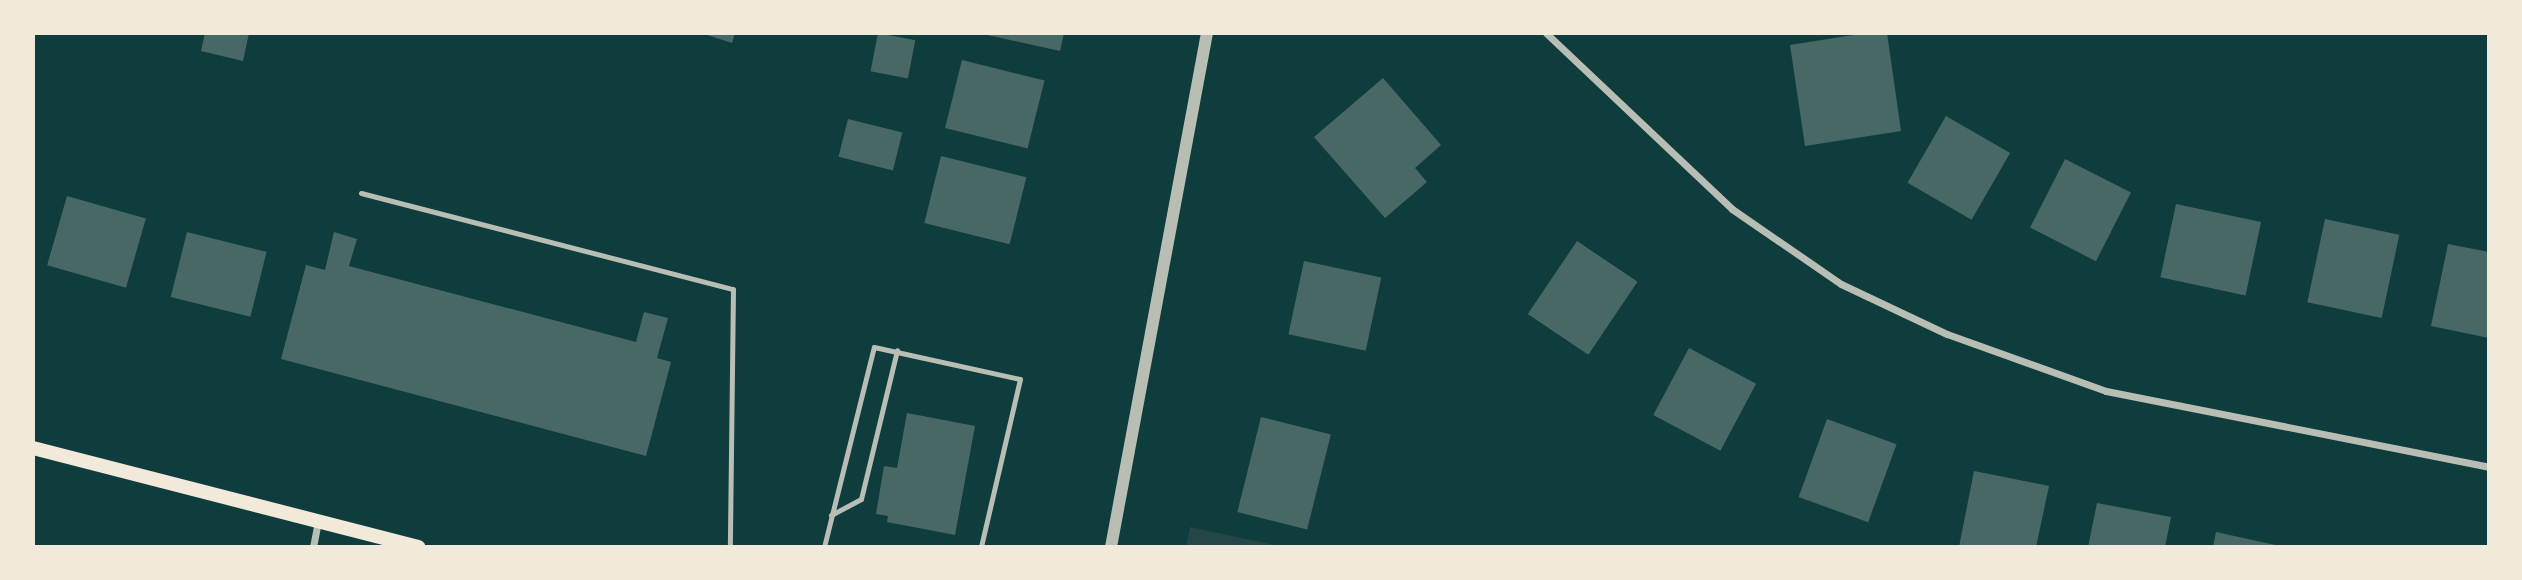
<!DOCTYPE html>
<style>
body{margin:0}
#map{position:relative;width:2522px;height:580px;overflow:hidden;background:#0f3d3e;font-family:"PT Sans",sans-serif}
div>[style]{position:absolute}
.green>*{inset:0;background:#244646}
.building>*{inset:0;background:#486865;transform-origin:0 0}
.service>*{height:5px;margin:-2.5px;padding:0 2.5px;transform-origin:2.5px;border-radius:2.5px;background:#b8beb3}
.minor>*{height:7px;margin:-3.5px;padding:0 3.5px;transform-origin:3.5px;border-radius:3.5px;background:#b8beb3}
.tertiary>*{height:12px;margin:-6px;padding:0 6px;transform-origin:6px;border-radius:6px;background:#b8beb3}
.secondary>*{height:14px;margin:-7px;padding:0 7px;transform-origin:7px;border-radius:7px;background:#f1e9da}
span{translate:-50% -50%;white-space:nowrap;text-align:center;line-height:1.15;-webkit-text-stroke:5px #f1e9da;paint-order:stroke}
.frame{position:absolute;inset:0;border:35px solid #f1e9da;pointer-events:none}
</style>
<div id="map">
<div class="green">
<div style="clip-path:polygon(1190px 527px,1284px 547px,1186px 547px)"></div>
</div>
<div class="building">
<div style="clip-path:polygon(205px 33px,249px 33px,243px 61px,201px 51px)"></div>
<div style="clip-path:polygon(701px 33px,735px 33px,732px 43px)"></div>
<div style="left:878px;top:33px;width:38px;height:39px;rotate:11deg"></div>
<div style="clip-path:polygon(978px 33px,1064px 33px,1060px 51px)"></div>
<div style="clip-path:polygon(1866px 33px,1887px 33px,1901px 131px,1805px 146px,1790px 45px)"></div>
<div style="left:962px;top:60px;width:85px;height:70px;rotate:14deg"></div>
<div style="clip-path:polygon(1383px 78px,1441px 145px,1415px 168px,1427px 182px,1385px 218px,1314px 137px)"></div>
<div style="left:1946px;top:116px;width:74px;height:77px;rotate:30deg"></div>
<div style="left:848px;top:119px;width:56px;height:39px;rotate:14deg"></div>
<div style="left:941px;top:156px;width:88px;height:69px;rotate:14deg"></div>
<div style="left:2065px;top:159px;width:74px;height:77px;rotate:27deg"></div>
<div style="left:67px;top:196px;width:82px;height:72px;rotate:16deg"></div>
<div style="left:2176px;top:204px;width:87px;height:75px;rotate:12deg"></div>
<div style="left:2325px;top:219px;width:76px;height:85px;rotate:12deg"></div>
<div style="left:187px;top:232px;width:82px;height:67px;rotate:14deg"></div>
<div style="clip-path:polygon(334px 232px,357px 239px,349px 266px,636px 342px,644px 312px,668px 318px,657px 358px,671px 362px,646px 456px,281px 359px,306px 265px,325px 270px)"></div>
<div style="left:1577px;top:241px;width:73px;height:88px;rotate:34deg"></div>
<div style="clip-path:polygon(2448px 244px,2489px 252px,2489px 338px,2431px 326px)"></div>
<div style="left:1304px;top:261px;width:79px;height:75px;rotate:12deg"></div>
<div style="left:1689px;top:348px;width:76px;height:76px;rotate:28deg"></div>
<div style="clip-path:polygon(907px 413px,975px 426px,955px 535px,887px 522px,888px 516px,876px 514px,884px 466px,897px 468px)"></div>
<div style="left:1261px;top:417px;width:72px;height:98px;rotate:14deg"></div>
<div style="left:1827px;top:419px;width:74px;height:83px;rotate:20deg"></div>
<div style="clip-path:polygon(1974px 471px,2049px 486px,2036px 547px,1959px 547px)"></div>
<div style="clip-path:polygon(2097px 503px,2171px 517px,2165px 547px,2088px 547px)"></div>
<div style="clip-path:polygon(2216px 532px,2280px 546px,2279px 547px,2213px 547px)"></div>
</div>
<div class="service">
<div style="left:361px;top:193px;width:384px;rotate:14.5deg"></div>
<div style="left:733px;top:289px;width:258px;rotate:90.7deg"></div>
<div style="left:831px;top:515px;width:34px;rotate:-28deg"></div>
<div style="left:861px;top:499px;width:153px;rotate:-76.4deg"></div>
<div style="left:824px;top:547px;width:206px;rotate:-76deg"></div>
<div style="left:874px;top:347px;width:149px;rotate:12.4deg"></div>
<div style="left:1020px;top:379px;width:172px;rotate:103.1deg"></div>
</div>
<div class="minor">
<div style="left:1546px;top:33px;width:256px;rotate:43.4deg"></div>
<div style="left:1732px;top:209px;width:132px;rotate:34.5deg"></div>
<div style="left:1841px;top:284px;width:117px;rotate:25.3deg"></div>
<div style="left:1947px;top:334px;width:169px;rotate:19.7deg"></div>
<div style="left:2106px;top:391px;width:390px;rotate:11.2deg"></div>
<div style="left:313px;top:547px;width:25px;rotate:-79deg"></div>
</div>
<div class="tertiary">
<div style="left:1111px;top:547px;width:523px;rotate:-79.42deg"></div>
</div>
<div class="secondary">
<div style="left:33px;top:448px;width:398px;rotate:14.4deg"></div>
</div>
<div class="frame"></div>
</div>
